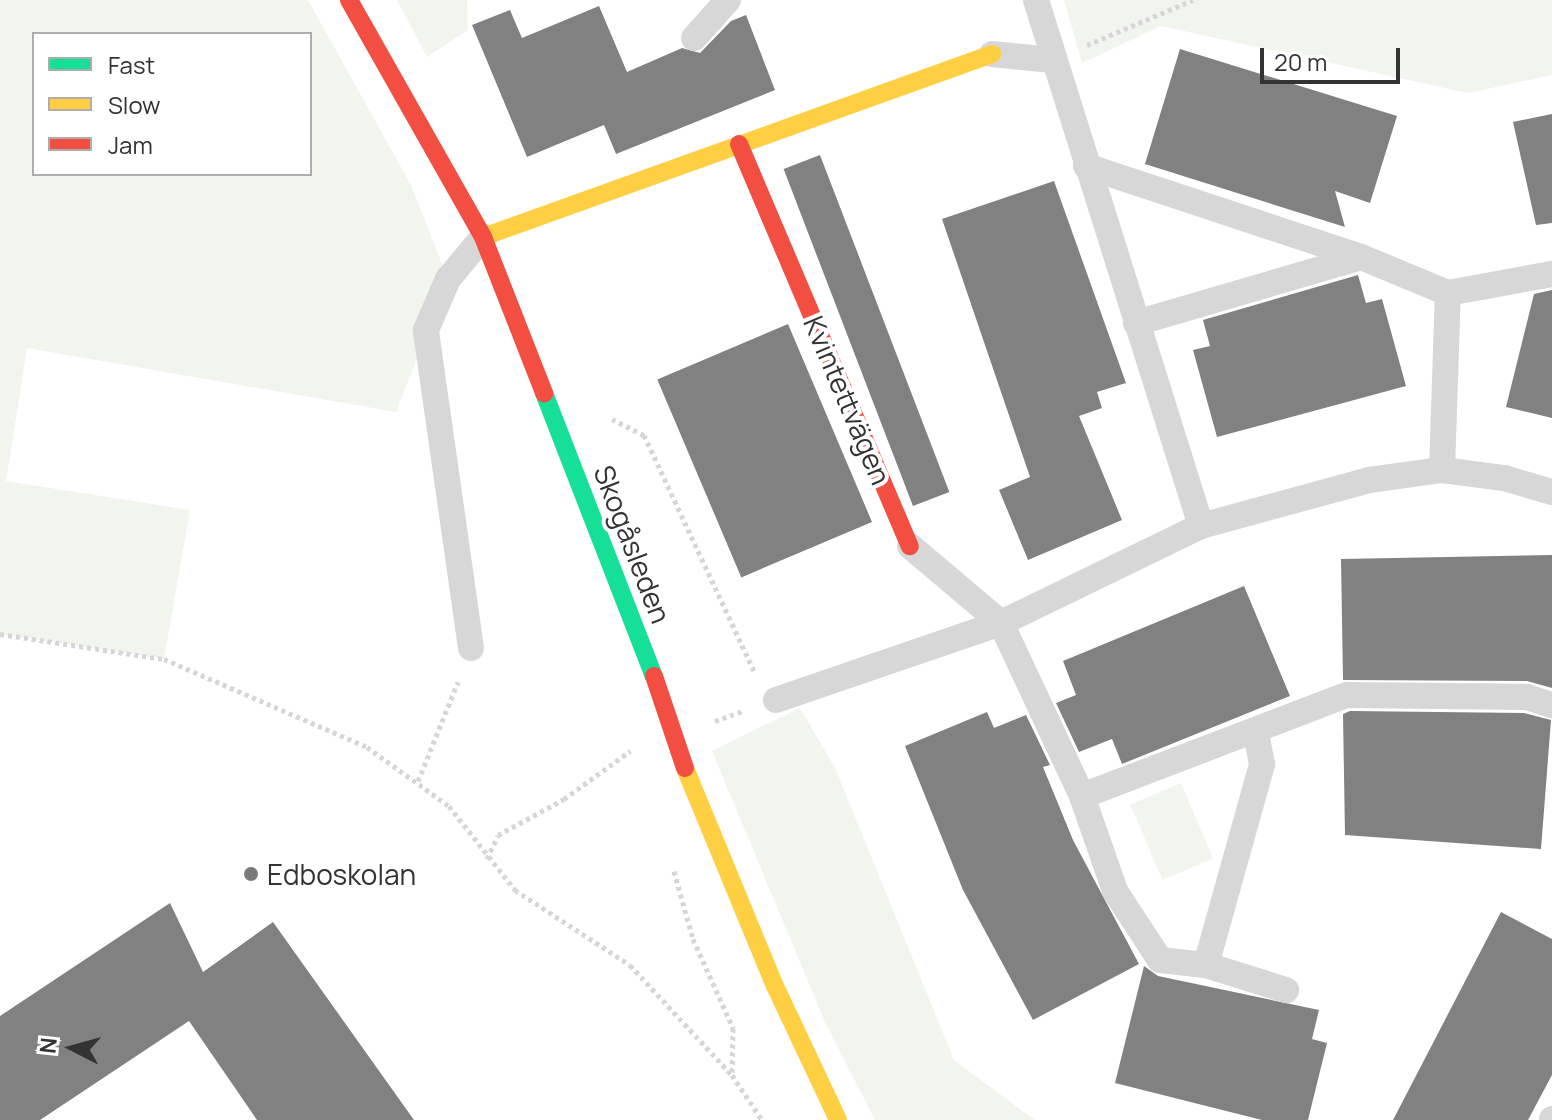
<!DOCTYPE html>
<meta charset="utf-8">
<style>
body{margin:0}
#map{position:relative;width:1552px;height:1120px;overflow:hidden;background:#fff;font-family:Manrope,sans-serif}
div>[style]{position:absolute}
.green>*{inset:0;background:#f1f5ed;transform-origin:0 0}
.building>*{inset:0;background:#818181;transform-origin:0 0}
.path>*{height:5px;margin-top:-2.5px;transform-origin:0;background:repeating-linear-gradient(90deg,#d6d6d6 0 4px,transparent 0 8px)}
.lane>*{height:26px;margin:-13px;padding:0 13px;transform-origin:13px;border-radius:13px;background:#d7d7d7}
.fast>*{height:18px;margin:-9px;padding:0 9px;transform-origin:9px;border-radius:9px;background:#16e098}
.slow>*{height:18px;margin:-9px;padding:0 9px;transform-origin:9px;border-radius:9px;background:#ffcf43}
.jam>*{height:18px;margin:-9px;padding:0 9px;transform-origin:9px;border-radius:9px;background:#f24e42}
.jam-bridge>*{height:18px;margin:-9px;padding:0 9px;transform-origin:9px;border-radius:9px;background:#f24e42}
.dots>*{width:22px;height:22px;translate:-50% -50%;box-sizing:border-box;border:4px solid #fff;border-radius:50%}
span{translate:-50% -50%;white-space:nowrap;text-align:center;line-height:1.15;-webkit-text-stroke:8px #fff;paint-order:stroke}
.street-label{font-size:28px;color:#333}
.poi-label{font-size:28px;color:#333}
.left{translate:0 -50%;text-align:left}
.legend{position:absolute;left:32px;top:32px;width:280px;height:144px;box-sizing:border-box;background:#fff;border:2px solid #adadad;margin:0;padding:10px 14px;list-style:none;font-size:24px;color:#333}
.legend li{display:flex;align-items:center;gap:16px;height:40px}
.legend b{width:40px;border:2px solid #adadad}
.north{position:absolute;left:32px;top:1008px;width:80px;height:80px;-webkit-text-stroke:6px #fff;paint-order:stroke;rotate:276deg;font-size:22px;font-weight:700;line-height:32px;text-align:center;color:#333}
.north::after{content:'';display:block;margin:auto;width:28px;height:36px;background:#333;clip-path:polygon(50% 0,100% 100%,50% 72%,0 100%)}
.scale{position:absolute;left:1260px;top:48px;width:140px;height:36px;box-sizing:border-box;border:4px solid #333;border-top:0;padding-left:10px;font-size:24px;line-height:28px;white-space:nowrap;color:#333;-webkit-text-stroke:6px #fff;paint-order:stroke}
</style>
<div id="map">
<div class="green">
<div style="clip-path:polygon(evenodd,0 0,308px 0,411px 185px,448px 279px,396px 412px,27px 348px,6px 481px,190px 510px,164px 659px,0 634px,0 0,34px 34px,310px 34px,310px 174px,34px 174px,34px 34px)"></div>
<div style="clip-path:polygon(397px 0,467px 0,468px 30px,427px 57px)"></div>
<div style="clip-path:polygon(1064px 0,1552px 0,1552px 75px,1468px 93px,1161px 26px,1082px 63px)"></div>
<div style="clip-path:polygon(800px 708px,835px 768px,954px 1060px,1035px 1120px,875px 1120px,825px 1022px,712px 751px)"></div>
<div style="left:1181px;top:783px;width:82px;height:55px;rotate:67deg"></div>
</div>
<div class="building">
<div style="clip-path:polygon(599px 6px,627px 72px,682px 48px,700px 53px,731px 21px,746px 15px,775px 90px,616px 154px,604px 125px,527px 157px,472px 25px,510px 10px,522px 38px)"></div>
<div style="clip-path:polygon(1180px 49px,1397px 116px,1370px 203px,1335px 191px,1345px 227px,1145px 164px)"></div>
<div style="clip-path:polygon(1552px 114px,1552px 223px,1536px 225px,1513px 122px)"></div>
<div style="left:820px;top:155px;width:361px;height:39px;rotate:69deg"></div>
<div style="clip-path:polygon(1054px 181px,1126px 383px,1097px 392px,1102px 408px,1079px 416px,1122px 520px,1028px 560px,999px 490px,1030px 477px,942px 219px)"></div>
<div style="clip-path:polygon(1358px 275px,1366px 303px,1382px 299px,1406px 386px,1217px 437px,1193px 350px,1210px 346px,1203px 320px)"></div>
<div style="clip-path:polygon(1552px 290px,1552px 418px,1506px 407px,1534px 294px)"></div>
<div style="left:788px;top:324px;width:215px;height:142px;rotate:67deg"></div>
<div style="clip-path:polygon(1552px 555px,1552px 688px,1527px 681px,1343px 680px,1341px 559px)"></div>
<div style="clip-path:polygon(1244px 586px,1290px 696px,1122px 764px,1112px 739px,1079px 752px,1056px 703px,1076px 695px,1063px 661px)"></div>
<div style="clip-path:polygon(1350px 711px,1524px 713px,1551px 720px,1541px 849px,1345px 835px,1343px 714px)"></div>
<div style="clip-path:polygon(987px 712px,994px 728px,1026px 715px,1050px 765px,1043px 767px,1073px 840px,1139px 964px,1033px 1020px,963px 890px,905px 746px)"></div>
<div style="clip-path:polygon(170px 903px,203px 972px,273px 922px,414px 1120px,257px 1120px,189px 1021px,40px 1120px,0 1120px,0 1016px)"></div>
<div style="clip-path:polygon(1501px 912px,1552px 939px,1552px 1075px,1528px 1120px,1393px 1120px)"></div>
<div style="clip-path:polygon(1144px 966px,1158px 976px,1319px 1010px,1312px 1039px,1327px 1043px,1308px 1120px,1262px 1120px,1115px 1083px)"></div>
</div>
<div class="path">
<div style="left:1087px;top:45px;width:115px;rotate:-23deg"></div>
<div style="left:612px;top:419px;width:36px;rotate:27deg"></div>
<div style="left:644px;top:435px;width:260px;rotate:65deg"></div>
<div style="left:0;top:634px;width:166px;rotate:8.7deg"></div>
<div style="left:164px;top:659px;width:221px;rotate:23.4deg"></div>
<div style="left:367px;top:747px;width:101px;rotate:35.7deg"></div>
<div style="left:449px;top:806px;width:107px;rotate:51.8deg"></div>
<div style="left:515px;top:890px;width:137px;rotate:33.1deg"></div>
<div style="left:630px;top:965px;width:150px;rotate:47.2deg"></div>
<div style="left:732px;top:1075px;width:54px;rotate:56.3deg"></div>
<div style="left:715px;top:721px;width:30px;rotate:-20deg"></div>
<div style="left:418px;top:781px;width:107px;rotate:-68deg"></div>
<div style="left:487px;top:859px;width:26px;rotate:-65deg"></div>
<div style="left:498px;top:835px;width:75px;rotate:-28.6deg"></div>
<div style="left:564px;top:799px;width:82px;rotate:-36deg"></div>
<div style="left:674px;top:871px;width:71px;rotate:74.4deg"></div>
<div style="left:693px;top:939px;width:98px;rotate:65.8deg"></div>
<div style="left:733px;top:1028px;width:46px;rotate:91.2deg"></div>
</div>
<div class="lane">
<div style="left:1036px;top:0;width:551px;rotate:72.58deg"></div>
<div style="left:694px;top:38px;width:51px;rotate:-48.2deg"></div>
<div style="left:992px;top:54px;width:60px;rotate:5.7deg"></div>
<div style="left:1086px;top:166px;width:290px;rotate:18.3deg"></div>
<div style="left:1361px;top:257px;width:94px;rotate:22.5deg"></div>
<div style="left:1448px;top:293px;width:106px;rotate:-10.4deg"></div>
<div style="left:1136px;top:323px;width:234px;rotate:-16.3deg"></div>
<div style="left:1442px;top:470px;width:177px;rotate:-88.1deg"></div>
<div style="left:910px;top:546px;width:119px;rotate:40.2deg"></div>
<div style="left:1001px;top:623px;width:191px;rotate:64.9deg"></div>
<div style="left:1082px;top:796px;width:101px;rotate:70.8deg"></div>
<div style="left:1115px;top:891px;width:82px;rotate:56.9deg"></div>
<div style="left:1160px;top:960px;width:46px;rotate:6.2deg"></div>
<div style="left:1206px;top:965px;width:84px;rotate:17.4deg"></div>
<div style="left:471px;top:648px;width:321px;rotate:-98.1deg"></div>
<div style="left:426px;top:330px;width:56px;rotate:-66.7deg"></div>
<div style="left:448px;top:279px;width:55px;rotate:-50.2deg"></div>
<div style="left:776px;top:700px;width:238px;rotate:-18.9deg"></div>
<div style="left:1001px;top:623px;width:222px;rotate:-25.9deg"></div>
<div style="left:1201px;top:526px;width:174px;rotate:-15.3deg"></div>
<div style="left:1369px;top:480px;width:74px;rotate:-7.8deg"></div>
<div style="left:1442px;top:470px;width:63px;rotate:7.4deg"></div>
<div style="left:1504px;top:478px;width:50px;rotate:16.3deg"></div>
<div style="left:1082px;top:796px;width:284px;rotate:-20.9deg"></div>
<div style="left:1347px;top:695px;width:180px;rotate:0.6deg"></div>
<div style="left:1527px;top:697px;width:26px;rotate:18deg"></div>
<div style="left:1206px;top:965px;width:209px;rotate:-74.4deg"></div>
<div style="left:1262px;top:764px;width:32px;rotate:-101deg"></div>
<div style="left:1552px;top:1120px;width:1px;rotate:-90deg"></div>
</div>
<div class="fast">
<div style="left:544px;top:393px;width:304px;rotate:68.8deg"></div>
</div>
<div class="slow">
<div style="left:483px;top:237px;width:541px;rotate:-19.77deg"></div>
<div style="left:685px;top:768px;width:236px;rotate:67.6deg"></div>
<div style="left:775px;top:986px;width:148px;rotate:64.8deg"></div>
</div>
<div class="jam">
<div style="left:349px;top:0;width:272px;rotate:60.5deg"></div>
<div style="left:483px;top:237px;width:168px;rotate:68.6deg"></div>
<div style="left:739px;top:144px;width:437px;rotate:67deg"></div>
</div>
<div class="jam-bridge">
<div style="left:654px;top:676px;width:97px;rotate:71.4deg"></div>
</div>
<div class="dots">
<div style="left:251px;top:874px;background:#7a7a7a"></div>
</div>
<div class="street-label">
<span style="left:848px;top:400px;rotate:67deg">Kvintettvägen</span>
<span style="left:633px;top:544px;rotate:69deg">Skogåsleden</span>
</div>
<div class="poi-label">
<span class="left" style="left:267px;top:874px">Edboskolan</span>
</div>
<ul class="legend">
<li><b style="height:10px;background:#16e098"></b>Fast</li>
<li><b style="height:10px;background:#ffcf43"></b>Slow</li>
<li><b style="height:10px;background:#f24e42"></b>Jam</li>
</ul>
<div class="north">N</div>
<div class="scale">20 m</div>
</div>
